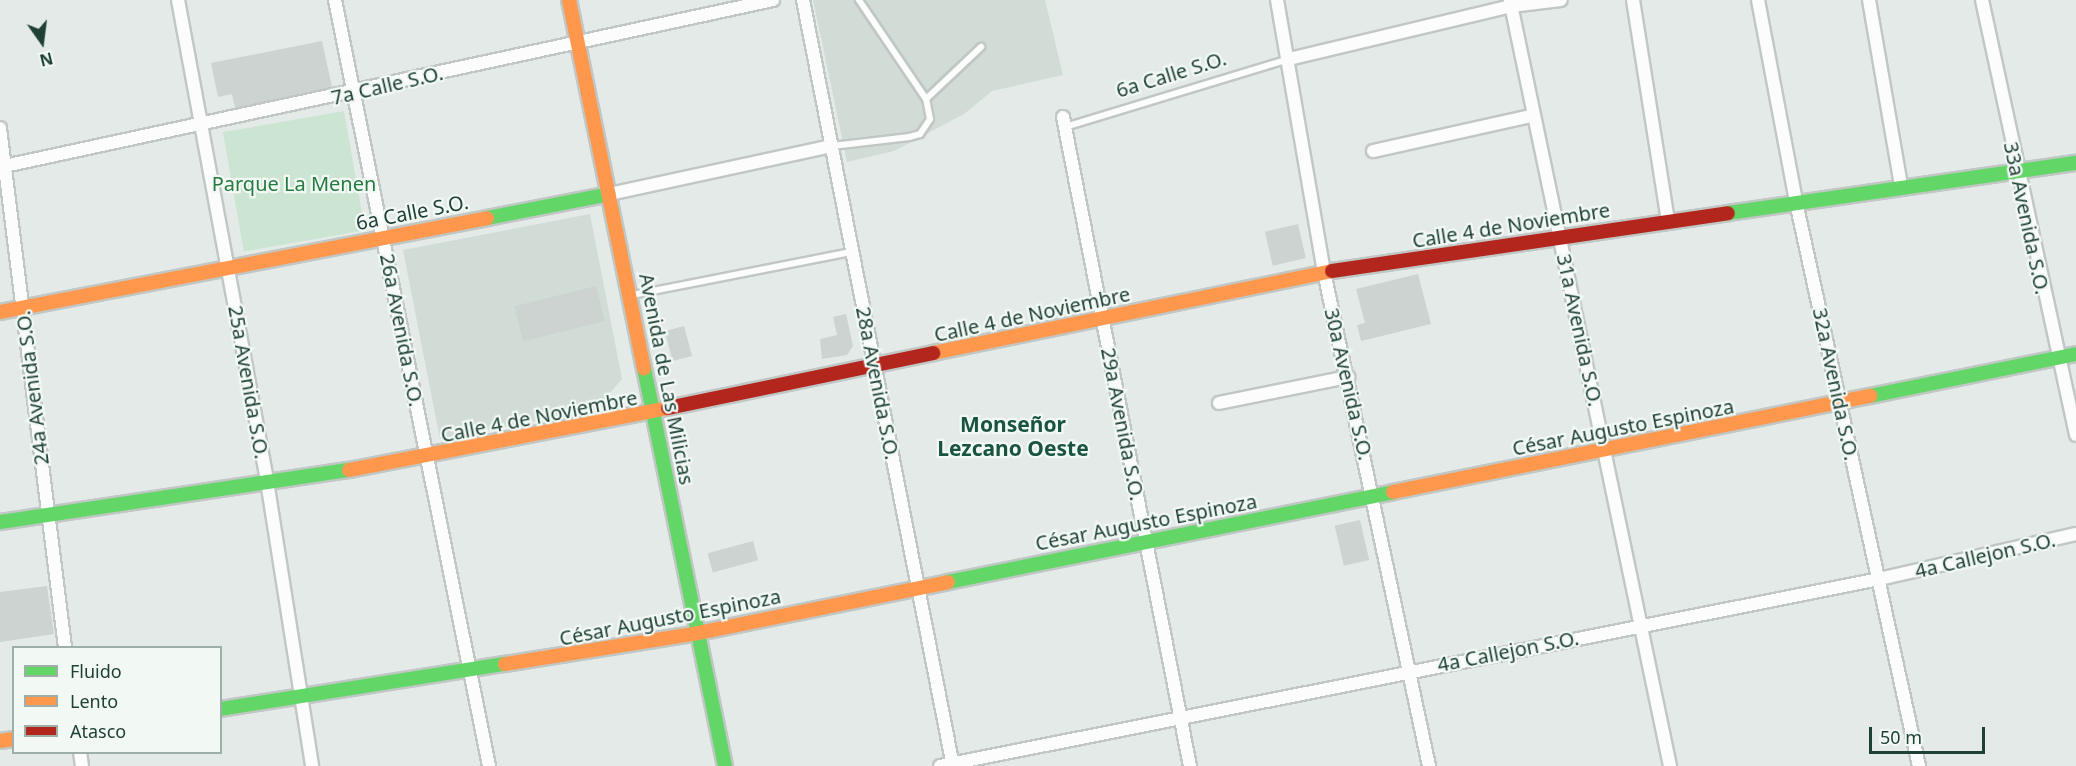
<!DOCTYPE html>
<meta charset="utf-8">
<style>
body{margin:0}
#map{position:relative;width:2076px;height:766px;overflow:hidden;background:#e4eae7;font-family:"Noto Sans",sans-serif}
div>[style]{position:absolute}
.built>*{inset:0;background:#d1dcd7}
.green>*{inset:0;background:#cce5d2;transform-origin:0 0}
.building>*{inset:0;background:#ccd3d0;transform-origin:0 0}
.roads{filter:drop-shadow(2px 0 #c1c7c4) drop-shadow(-2px 0 #c1c7c4) drop-shadow(0 2px #c1c7c4) drop-shadow(0 -2px #c1c7c4)}
.lane>*{height:6px;margin:-3px;padding:0 3px;transform-origin:3px;border-radius:3px;background:#fbfcfb}
.street>*{height:12px;margin:-6px;padding:0 6px;transform-origin:6px;border-radius:6px;background:#fbfcfb}
.fast>*{height:14px;margin:-7px;padding:0 7px;transform-origin:7px;border-radius:7px;background:#63d668}
.slow>*{height:14px;margin:-7px;padding:0 7px;transform-origin:7px;border-radius:7px;background:#ff974d}
.jam>*{height:14px;margin:-7px;padding:0 7px;transform-origin:7px;border-radius:7px;background:#b3261e}
span{translate:-50% -50%;white-space:nowrap;text-align:center;line-height:1.15;-webkit-text-stroke:4.5px #f2f9f5;paint-order:stroke}
.street-label{font-size:20px;color:#1f4035}
.park-label{font-size:20px;color:#257b40}
.neighbourhood-label{font-size:21px;color:#195441;font-weight:700}
.legend{position:absolute;left:12px;top:646px;width:210px;height:108px;box-sizing:border-box;background:#f2f9f5;border:2px solid #9eafa8;margin:0;padding:8px 10px;list-style:none;font-size:18px;color:#1f4035}
.legend li{display:flex;align-items:center;gap:12px;height:30px}
.legend b{width:30px;border:2px solid #9eafa8}
.north{position:absolute;left:12px;top:12px;width:60px;height:60px;-webkit-text-stroke:4px #f2f9f5;paint-order:stroke;rotate:166deg;font-size:16px;font-weight:700;line-height:24px;text-align:center;color:#1f4035}
.north::after{content:'';display:block;margin:auto;width:21px;height:27px;background:#1f4035;clip-path:polygon(50% 0,100% 100%,50% 72%,0 100%)}
.scale{position:absolute;left:1869px;top:727px;width:116px;height:27px;box-sizing:border-box;border:3px solid #1f4035;border-top:0;padding-left:8px;font-size:18px;line-height:21px;white-space:nowrap;color:#1f4035;-webkit-text-stroke:4px #f2f9f5;paint-order:stroke}
</style>
<div id="map">
<div class="built">
<div style="clip-path:polygon(813px 0,1045px 0,1063px 75px,992px 91px,964px 114px,894px 151px,847px 162px)"></div>
<div style="clip-path:polygon(590px 214px,622px 379px,596px 409px,440px 439px,403px 250px)"></div>
</div>
<div class="green">
<div style="left:344px;top:111px;width:121px;height:123px;rotate:80deg"></div>
</div>
<div class="building">
<div style="clip-path:polygon(322px 41px,332px 87px,235px 108px,232px 94px,218px 97px,211px 63px)"></div>
<div style="left:1298px;top:224px;width:35px;height:34px;rotate:77deg"></div>
<div style="clip-path:polygon(1418px 274px,1431px 324px,1361px 341px,1357px 325px,1365px 323px,1356px 289px)"></div>
<div style="left:596px;top:286px;width:36px;height:84px;rotate:76deg"></div>
<div style="clip-path:polygon(846px 314px,853px 346px,847px 355px,822px 359px,820px 339px,837px 335px,833px 317px)"></div>
<div style="left:684px;top:326px;width:31px;height:20px;rotate:75deg"></div>
<div style="left:1360px;top:520px;width:41px;height:26px;rotate:77deg"></div>
<div style="left:753px;top:541px;width:20px;height:47px;rotate:75deg"></div>
<div style="clip-path:polygon(47px 586px,54px 634px,0 642px,0 592px)"></div>
</div>
<div class="roads">
<div class="lane">
<div style="left:926px;top:99px;width:76px;rotate:-43.4deg"></div>
<div style="left:1065px;top:127px;width:234px;rotate:-16.9deg"></div>
<div style="left:832px;top:146px;width:78px;rotate:-6.7deg"></div>
<div style="left:909px;top:137px;width:11px;rotate:-15deg"></div>
<div style="left:920px;top:134px;width:18px;rotate:-56deg"></div>
<div style="left:930px;top:119px;width:20px;rotate:-101deg"></div>
<div style="left:926px;top:99px;width:120px;rotate:-124.1deg"></div>
<div style="left:632px;top:295px;width:224px;rotate:-11.1deg"></div>
</div>
<div class="street">
<div style="left:178px;top:0;width:489px;rotate:79.5deg"></div>
<div style="left:267px;top:481px;width:289px;rotate:81deg"></div>
<div style="left:335px;top:0;width:781px;rotate:78.63deg"></div>
<div style="left:803px;top:0;width:781px;rotate:78.92deg"></div>
<div style="left:1277px;top:0;width:276px;rotate:80.2deg"></div>
<div style="left:1324px;top:272px;width:505px;rotate:78deg"></div>
<div style="left:1510px;top:0;width:783px;rotate:78.2deg"></div>
<div style="left:1633px;top:0;width:224px;rotate:81deg"></div>
<div style="left:1758px;top:0;width:206px;rotate:79.3deg"></div>
<div style="left:1796px;top:202px;width:577px;rotate:77.7deg"></div>
<div style="left:1869px;top:0;width:189px;rotate:80.2deg"></div>
<div style="left:1982px;top:0;width:445px;rotate:77.8deg"></div>
<div style="left:1289px;top:59px;width:228px;rotate:-13.4deg"></div>
<div style="left:1511px;top:6px;width:50px;rotate:-6.8deg"></div>
<div style="left:1063px;top:117px;width:661px;rotate:78.93deg"></div>
<div style="left:0;top:128px;width:524px;rotate:82.87deg"></div>
<div style="left:1373px;top:151px;width:162px;rotate:-12.5deg"></div>
<div style="left:0;top:167px;width:791px;rotate:-12.19deg"></div>
<div style="left:609px;top:194px;width:227px;rotate:-12.2deg"></div>
<div style="left:1219px;top:403px;width:132px;rotate:-11.4deg"></div>
<div style="left:80px;top:752px;width:14px;rotate:82deg"></div>
<div style="left:940px;top:766px;width:957px;rotate:-11.26deg"></div>
<div style="left:1879px;top:579px;width:202px;rotate:-12.9deg"></div>
</div>
<div class="fast">
<div style="left:1728px;top:213px;width:352px;rotate:-8.2deg"></div>
<div style="left:487px;top:218px;width:124px;rotate:-11.1deg"></div>
<div style="left:644px;top:368px;width:406px;rotate:78.5deg"></div>
<div style="left:1870px;top:396px;width:210px;rotate:-11.5deg"></div>
<div style="left:0;top:522px;width:353px;rotate:-8.5deg"></div>
<div style="left:948px;top:582px;width:454px;rotate:-11.4deg"></div>
<div style="left:220px;top:709px;width:289px;rotate:-9deg"></div>
</div>
<div class="slow">
<div style="left:569px;top:0;width:376px;rotate:78.5deg"></div>
<div style="left:0;top:312px;width:496px;rotate:-10.9deg"></div>
<div style="left:933px;top:353px;width:407px;rotate:-11.6deg"></div>
<div style="left:349px;top:470px;width:325px;rotate:-11deg"></div>
<div style="left:1393px;top:492px;width:487px;rotate:-11.4deg"></div>
<div style="left:505px;top:664px;width:195px;rotate:-9.1deg"></div>
<div style="left:698px;top:633px;width:255px;rotate:-11.5deg"></div>
<div style="left:0;top:741px;width:14px;rotate:-8deg"></div>
</div>
<div class="jam">
<div style="left:1332px;top:271px;width:400px;rotate:-8.3deg"></div>
<div style="left:668px;top:408px;width:271px;rotate:-11.7deg"></div>
</div>
</div>
<div class="street-label">
<span style="left:1171px;top:74px;rotate:-17deg">6a Calle S.O.</span>
<span style="left:387px;top:85px;rotate:-13deg">7a Calle S.O.</span>
<span style="left:412px;top:212px;rotate:-11deg">6a Calle S.O.</span>
<span style="left:2027px;top:218px;rotate:78deg">33a Avenida S.O.</span>
<span style="left:1511px;top:225px;rotate:-9deg">Calle 4 de Noviembre</span>
<span style="left:1032px;top:314px;rotate:-12deg">Calle 4 de Noviembre</span>
<span style="left:402px;top:330px;rotate:79deg">26a Avenida S.O.</span>
<span style="left:1580px;top:330px;rotate:78deg">31a Avenida S.O.</span>
<span style="left:667px;top:379px;rotate:79deg">Avenida de Las Milicias</span>
<span style="left:249px;top:382px;rotate:80deg">25a Avenida S.O.</span>
<span style="left:878px;top:383px;rotate:79deg">28a Avenida S.O.</span>
<span style="left:1349px;top:384px;rotate:77deg">30a Avenida S.O.</span>
<span style="left:1836px;top:384px;rotate:78deg">32a Avenida S.O.</span>
<span style="left:32px;top:388px;rotate:-97deg">24a Avenida S.O.</span>
<span style="left:539px;top:416px;rotate:-11deg">Calle 4 de Noviembre</span>
<span style="left:1123px;top:424px;rotate:79deg">29a Avenida S.O.</span>
<span style="left:1623px;top:427px;rotate:-11deg">César Augusto Espinoza</span>
<span style="left:1146px;top:522px;rotate:-11deg">César Augusto Espinoza</span>
<span style="left:1985px;top:555px;rotate:-13deg">4a Callejon S.O.</span>
<span style="left:670px;top:617px;rotate:-11deg">César Augusto Espinoza</span>
<span style="left:1508px;top:651px;rotate:-11deg">4a Callejon S.O.</span>
</div>
<div class="park-label">
<span style="left:294px;top:183px">Parque La Menen</span>
</div>
<div class="neighbourhood-label">
<span style="left:1013px;top:436px">Monseñor<br>Lezcano Oeste</span>
</div>
<ul class="legend">
<li><b style="height:8px;background:#63d668"></b>Fluido</li>
<li><b style="height:8px;background:#ff974d"></b>Lento</li>
<li><b style="height:8px;background:#b3261e"></b>Atasco</li>
</ul>
<div class="north">N</div>
<div class="scale">50 m</div>
</div>
